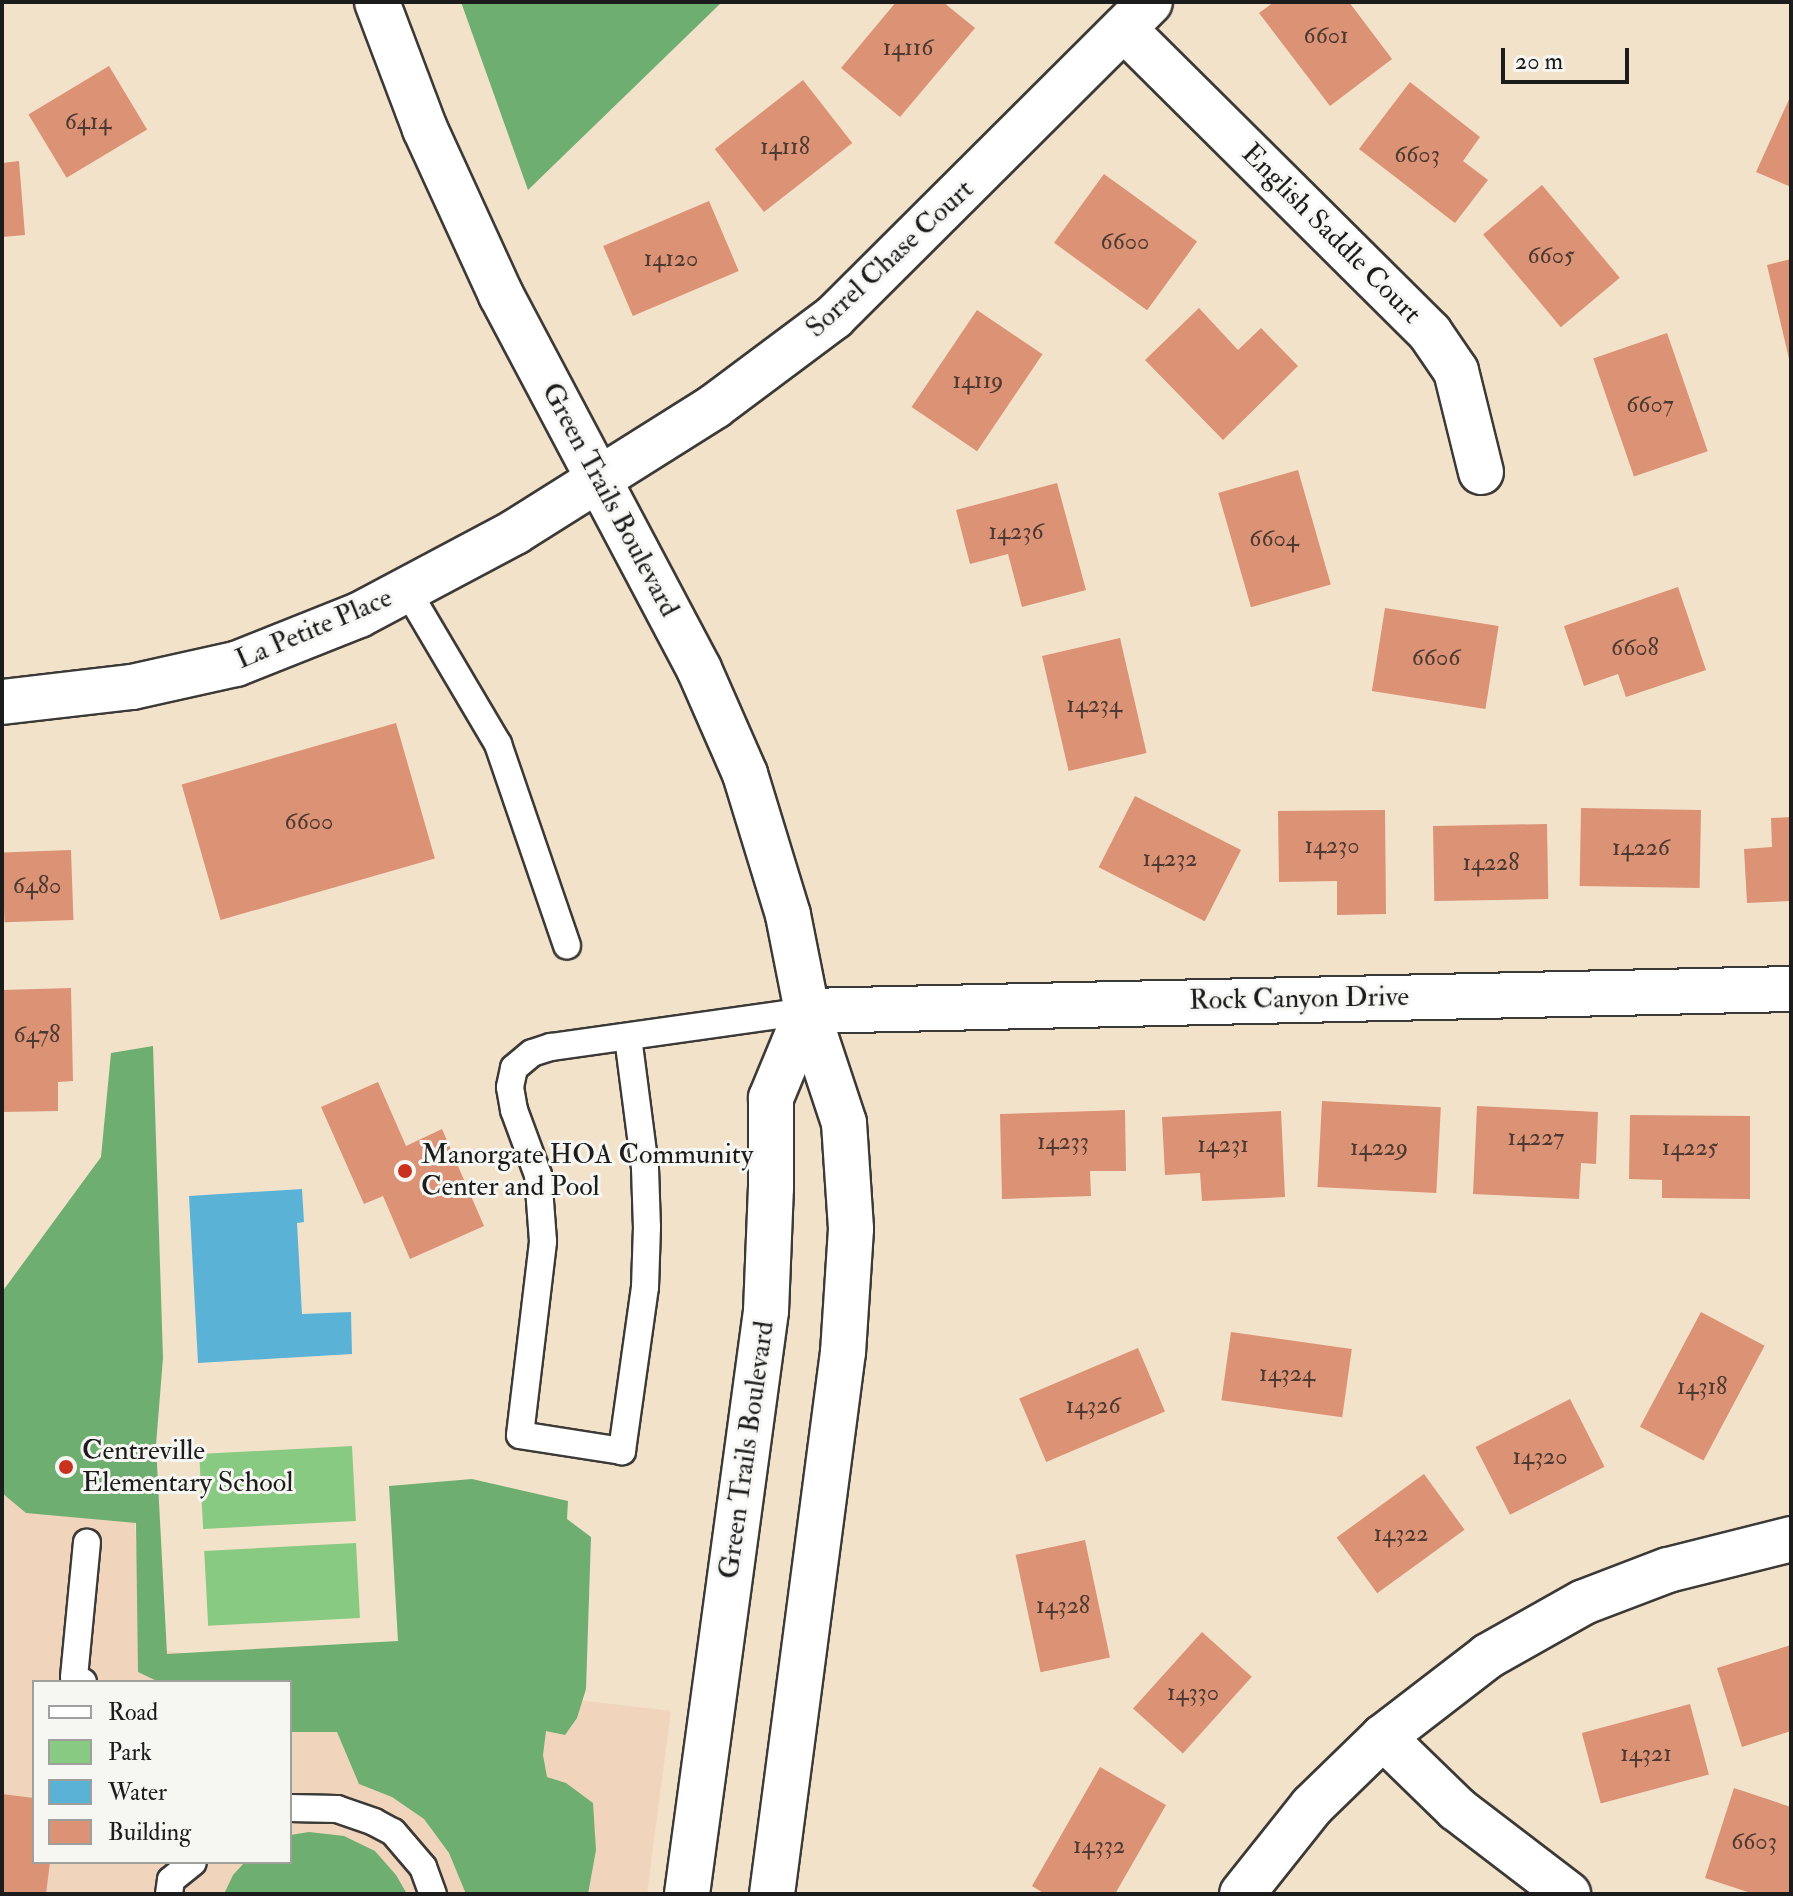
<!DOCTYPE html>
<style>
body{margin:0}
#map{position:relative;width:1793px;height:1896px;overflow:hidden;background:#f3e2ca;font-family:"IM FELL Double Pica",serif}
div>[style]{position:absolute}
.built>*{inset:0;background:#f0d5bc}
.green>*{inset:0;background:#88ca82;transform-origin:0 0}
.forest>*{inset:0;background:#6eae70}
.water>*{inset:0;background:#5ab3d7}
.building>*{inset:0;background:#dc9275;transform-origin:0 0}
.roads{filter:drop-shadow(2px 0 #3c3a36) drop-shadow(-2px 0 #3c3a36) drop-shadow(0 2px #3c3a36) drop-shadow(0 -2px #3c3a36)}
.lane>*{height:26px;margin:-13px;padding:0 13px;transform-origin:13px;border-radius:13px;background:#fff}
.street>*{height:44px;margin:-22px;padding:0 22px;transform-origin:22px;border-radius:22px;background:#fff}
.secondary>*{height:44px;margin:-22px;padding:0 22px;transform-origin:22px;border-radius:22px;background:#fff}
.dots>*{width:22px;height:22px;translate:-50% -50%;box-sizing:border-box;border:4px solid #f6f6f2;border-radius:50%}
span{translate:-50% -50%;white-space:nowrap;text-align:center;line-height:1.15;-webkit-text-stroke:6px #f6f6f2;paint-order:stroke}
.number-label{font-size:24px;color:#4c3a32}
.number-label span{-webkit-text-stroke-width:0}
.street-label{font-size:28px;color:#1c1c1c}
.poi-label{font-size:28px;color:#1c1c1c}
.left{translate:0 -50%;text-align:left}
.frame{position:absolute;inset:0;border:4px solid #1c1c1c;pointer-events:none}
.legend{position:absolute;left:32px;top:1680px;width:260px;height:184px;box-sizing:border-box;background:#f6f6f2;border:2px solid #9f9f9c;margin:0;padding:10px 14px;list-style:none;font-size:24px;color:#1c1c1c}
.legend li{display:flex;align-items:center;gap:16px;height:40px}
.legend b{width:40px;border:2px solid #9f9f9c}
.scale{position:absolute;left:1501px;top:48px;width:128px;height:36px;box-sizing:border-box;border:4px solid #1c1c1c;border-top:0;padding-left:10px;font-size:24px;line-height:28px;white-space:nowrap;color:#1c1c1c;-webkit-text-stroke:6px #f6f6f2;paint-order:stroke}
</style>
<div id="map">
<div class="built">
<div style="clip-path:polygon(evenodd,119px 1284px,143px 1648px,671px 1711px,647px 1894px,2px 1894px,2px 1287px,119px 1284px,34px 1682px,290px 1682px,290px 1862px,34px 1862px,34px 1682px)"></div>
</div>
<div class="green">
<div style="left:352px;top:1446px;width:75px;height:153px;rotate:87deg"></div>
<div style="left:356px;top:1543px;width:75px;height:152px;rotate:87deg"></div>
</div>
<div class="forest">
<div style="clip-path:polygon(461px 2px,722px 2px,528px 190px)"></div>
<div style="clip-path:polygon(153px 1046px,163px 1358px,156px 1445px,167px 1654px,398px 1641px,389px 1486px,472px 1479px,568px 1501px,567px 1519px,591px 1537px,586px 1689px,577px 1718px,565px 1735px,546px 1731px,543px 1755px,547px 1777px,566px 1783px,593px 1803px,596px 1850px,588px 1894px,466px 1894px,449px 1853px,424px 1819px,392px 1797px,359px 1784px,337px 1732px,290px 1732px,290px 1682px,159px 1682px,138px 1672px,136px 1523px,26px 1513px,2px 1493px,2px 1292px,101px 1157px,111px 1053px)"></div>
<div style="clip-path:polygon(309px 1832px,344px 1836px,375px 1851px,396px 1875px,407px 1894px,224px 1894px,233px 1875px,245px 1862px,290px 1862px,290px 1835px)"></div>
</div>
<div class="water">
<div style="clip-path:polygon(302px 1189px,304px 1222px,297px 1223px,302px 1314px,351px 1312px,352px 1354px,198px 1363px,189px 1196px)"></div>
</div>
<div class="building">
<div style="clip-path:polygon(896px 2px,943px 2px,975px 28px,900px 117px,841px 68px)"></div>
<div style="clip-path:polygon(1274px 2px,1349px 2px,1392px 59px,1330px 106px,1259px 13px)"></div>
<div style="left:109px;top:66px;width:74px;height:94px;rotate:59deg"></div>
<div style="left:803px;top:80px;width:80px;height:112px;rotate:52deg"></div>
<div style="clip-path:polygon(1410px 82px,1480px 137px,1463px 161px,1488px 180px,1455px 223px,1359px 149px)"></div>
<div style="clip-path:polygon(1791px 95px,1791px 187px,1756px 172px)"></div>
<div style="clip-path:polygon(19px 161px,25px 235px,2px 237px,2px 163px)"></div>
<div style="left:1104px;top:174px;width:115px;height:85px;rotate:36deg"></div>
<div style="left:1542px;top:185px;width:121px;height:77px;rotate:50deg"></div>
<div style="left:709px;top:201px;width:76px;height:115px;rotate:67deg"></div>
<div style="clip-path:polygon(1791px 259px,1791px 362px,1790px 363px,1767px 265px)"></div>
<div style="clip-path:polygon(1199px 308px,1238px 350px,1261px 328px,1298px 366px,1223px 440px,1145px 360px)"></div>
<div style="left:977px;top:310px;width:79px;height:117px;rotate:34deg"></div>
<div style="left:1667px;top:333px;width:125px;height:78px;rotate:71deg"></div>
<div style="left:1298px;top:470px;width:119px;height:83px;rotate:74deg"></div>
<div style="clip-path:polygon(1057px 483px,1086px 590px,1022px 607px,1008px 554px,970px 564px,956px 510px)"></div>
<div style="clip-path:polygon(1678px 587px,1706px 670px,1626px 697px,1618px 674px,1584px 686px,1564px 626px)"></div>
<div style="left:1385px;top:608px;width:115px;height:84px;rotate:9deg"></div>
<div style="left:1120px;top:638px;width:118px;height:80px;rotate:77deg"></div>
<div style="left:396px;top:723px;width:141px;height:223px;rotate:74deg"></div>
<div style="left:1135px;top:796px;width:119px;height:80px;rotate:27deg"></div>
<div style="left:1581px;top:808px;width:120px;height:78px;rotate:1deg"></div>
<div style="clip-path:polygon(1385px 810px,1386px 914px,1337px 915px,1337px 881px,1279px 882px,1278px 811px)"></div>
<div style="clip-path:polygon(1791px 817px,1791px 901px,1747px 903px,1744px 849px,1772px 847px,1771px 818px)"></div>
<div style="left:1547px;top:824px;width:75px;height:114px;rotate:89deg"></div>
<div style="left:71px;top:850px;width:70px;height:69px;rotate:88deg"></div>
<div style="clip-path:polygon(71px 988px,73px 1081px,58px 1082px,58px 1111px,2px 1112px,2px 990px)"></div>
<div style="clip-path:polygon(378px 1082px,406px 1146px,442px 1129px,484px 1226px,410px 1259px,383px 1196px,364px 1204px,321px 1107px)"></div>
<div style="left:1322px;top:1101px;width:119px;height:86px;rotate:3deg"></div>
<div style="clip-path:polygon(1477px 1106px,1598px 1112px,1596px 1164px,1581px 1163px,1579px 1199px,1473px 1194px)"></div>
<div style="clip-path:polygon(1125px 1110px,1126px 1171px,1090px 1171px,1091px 1196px,1002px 1199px,1000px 1114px)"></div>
<div style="clip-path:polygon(1281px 1111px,1285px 1197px,1202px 1201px,1200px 1173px,1165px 1175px,1162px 1117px)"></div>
<div style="clip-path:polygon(1630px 1115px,1750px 1116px,1750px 1199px,1662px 1198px,1662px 1180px,1629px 1179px)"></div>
<div style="left:1701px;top:1312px;width:72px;height:130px;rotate:28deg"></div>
<div style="left:1231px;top:1332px;width:122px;height:69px;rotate:8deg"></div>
<div style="left:1138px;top:1348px;width:69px;height:129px;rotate:67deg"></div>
<div style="left:1570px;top:1399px;width:76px;height:106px;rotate:63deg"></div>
<div style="left:1424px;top:1474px;width:69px;height:108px;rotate:54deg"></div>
<div style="left:1085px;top:1540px;width:120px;height:71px;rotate:78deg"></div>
<div style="left:1202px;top:1632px;width:67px;height:103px;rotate:42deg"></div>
<div style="clip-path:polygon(1791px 1645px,1791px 1731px,1742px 1747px,1717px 1668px)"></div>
<div style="left:1690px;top:1704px;width:73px;height:112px;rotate:75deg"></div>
<div style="clip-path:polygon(1100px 1767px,1166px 1805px,1115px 1894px,1045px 1894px,1032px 1886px)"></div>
<div style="clip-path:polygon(1734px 1788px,1791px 1807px,1791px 1894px,1754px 1894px,1705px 1878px)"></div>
<div style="clip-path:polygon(2px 1794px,34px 1798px,34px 1862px,50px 1862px,46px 1894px,2px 1894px)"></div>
</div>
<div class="roads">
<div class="lane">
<div style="left:407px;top:590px;width:179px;rotate:59.4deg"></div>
<div style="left:498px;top:744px;width:213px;rotate:71.1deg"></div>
<div style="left:628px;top:1037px;width:132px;rotate:82.6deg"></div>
<div style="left:645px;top:1168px;width:59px;rotate:88.1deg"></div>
<div style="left:647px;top:1227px;width:60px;rotate:91.9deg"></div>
<div style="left:645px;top:1287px;width:166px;rotate:98deg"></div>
<div style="left:622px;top:1451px;width:103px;rotate:-171.1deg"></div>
<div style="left:520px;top:1435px;width:195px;rotate:-83.2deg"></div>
<div style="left:543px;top:1241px;width:66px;rotate:-94.3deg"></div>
<div style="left:538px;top:1175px;width:69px;rotate:-110.3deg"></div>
<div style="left:514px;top:1110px;width:23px;rotate:-100deg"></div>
<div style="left:510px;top:1087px;width:19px;rotate:-78deg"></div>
<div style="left:514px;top:1068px;width:23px;rotate:-40deg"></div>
<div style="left:532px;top:1053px;width:20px;rotate:-18deg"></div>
<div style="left:551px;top:1047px;width:259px;rotate:-8deg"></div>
<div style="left:83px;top:1682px;width:10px;rotate:-151deg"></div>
<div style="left:74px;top:1677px;width:135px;rotate:-84.5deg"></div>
<div style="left:290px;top:1808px;width:47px;rotate:1.2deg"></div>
<div style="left:337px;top:1809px;width:39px;rotate:19deg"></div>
<div style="left:374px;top:1822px;width:21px;rotate:28deg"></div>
<div style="left:393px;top:1832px;width:46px;rotate:49.4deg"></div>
<div style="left:423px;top:1867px;width:29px;rotate:70deg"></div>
<div style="left:169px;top:1894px;width:14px;rotate:-82deg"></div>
<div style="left:171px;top:1880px;width:28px;rotate:-39deg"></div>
</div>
<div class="street">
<div style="left:1124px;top:29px;width:431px;rotate:44.8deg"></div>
<div style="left:1430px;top:333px;width:46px;rotate:55.6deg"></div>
<div style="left:1456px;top:371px;width:104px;rotate:76.1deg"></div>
<div style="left:2px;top:702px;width:131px;rotate:-6.6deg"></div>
<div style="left:132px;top:687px;width:107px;rotate:-12.5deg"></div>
<div style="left:236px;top:664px;width:132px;rotate:-21.7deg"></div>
<div style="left:359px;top:615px;width:177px;rotate:-28deg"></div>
<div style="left:515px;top:532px;width:236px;rotate:-32.2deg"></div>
<div style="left:715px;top:406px;width:149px;rotate:-36.8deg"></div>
<div style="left:834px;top:317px;width:446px;rotate:-44.9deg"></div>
<div style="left:1383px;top:1737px;width:103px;rotate:44.2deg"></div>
<div style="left:1457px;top:1809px;width:140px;rotate:37.4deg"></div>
<div style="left:1242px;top:1894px;width:112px;rotate:-51.5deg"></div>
<div style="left:1312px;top:1806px;width:99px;rotate:-44.2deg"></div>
<div style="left:1383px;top:1737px;width:133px;rotate:-37.6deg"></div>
<div style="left:1488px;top:1656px;width:110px;rotate:-29.4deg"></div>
<div style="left:1584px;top:1602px;width:90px;rotate:-20.9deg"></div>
<div style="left:1668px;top:1570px;width:127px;rotate:-14.1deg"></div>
</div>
<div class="secondary">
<div style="left:377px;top:2px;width:136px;rotate:69.3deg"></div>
<div style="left:425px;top:129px;width:183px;rotate:65.4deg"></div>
<div style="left:501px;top:295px;width:423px;rotate:62.1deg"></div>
<div style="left:699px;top:669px;width:115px;rotate:66.3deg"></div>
<div style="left:745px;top:774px;width:147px;rotate:73deg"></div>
<div style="left:788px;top:915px;width:98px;rotate:78.8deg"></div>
<div style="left:807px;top:1011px;width:118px;rotate:71.7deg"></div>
<div style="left:844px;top:1123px;width:106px;rotate:86.2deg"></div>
<div style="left:851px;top:1229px;width:123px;rotate:93.7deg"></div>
<div style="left:843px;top:1352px;width:547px;rotate:97.46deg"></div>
<div style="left:807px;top:1011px;width:984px;rotate:-1.28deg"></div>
<div style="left:687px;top:1894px;width:588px;rotate:-82.28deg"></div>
<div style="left:766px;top:1311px;width:123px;rotate:-87.7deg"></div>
<div style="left:771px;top:1188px;width:90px;rotate:-90deg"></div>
<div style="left:771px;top:1098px;width:94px;rotate:-67.5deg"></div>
</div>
</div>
<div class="dots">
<div style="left:405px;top:1171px;background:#c8321e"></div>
<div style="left:66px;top:1467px;background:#c8321e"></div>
</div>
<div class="number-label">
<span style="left:1326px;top:36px">6601</span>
<span style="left:908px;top:48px">14116</span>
<span style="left:88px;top:122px">6414</span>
<span style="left:785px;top:147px">14118</span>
<span style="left:1417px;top:155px">6603</span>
<span style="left:1125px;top:242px">6600</span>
<span style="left:1551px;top:256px">6605</span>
<span style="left:671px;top:259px">14120</span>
<span style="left:978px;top:381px">14119</span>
<span style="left:1650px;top:405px">6607</span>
<span style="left:1016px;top:532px">14236</span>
<span style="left:1274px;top:539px">6604</span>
<span style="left:1635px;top:648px">6608</span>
<span style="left:1436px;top:658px">6606</span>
<span style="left:1094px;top:705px">14234</span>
<span style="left:309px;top:822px">6600</span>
<span style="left:1332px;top:846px">14230</span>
<span style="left:1641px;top:848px">14226</span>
<span style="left:1170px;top:859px">14232</span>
<span style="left:1491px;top:863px">14228</span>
<span style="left:37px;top:886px">6480</span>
<span style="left:37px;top:1035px">6478</span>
<span style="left:1536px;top:1138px">14227</span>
<span style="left:1063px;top:1142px">14233</span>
<span style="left:1223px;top:1145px">14231</span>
<span style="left:1379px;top:1148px">14229</span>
<span style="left:1690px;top:1148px">14225</span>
<span style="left:1287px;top:1374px">14324</span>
<span style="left:1702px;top:1387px">14318</span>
<span style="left:1093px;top:1406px">14326</span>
<span style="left:1540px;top:1457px">14320</span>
<span style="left:1401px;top:1534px">14322</span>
<span style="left:1063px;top:1606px">14328</span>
<span style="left:1193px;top:1693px">14330</span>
<span style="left:1646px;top:1754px">14321</span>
<span style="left:1754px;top:1842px">6603</span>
<span style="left:1099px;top:1846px">14332</span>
</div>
<div class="street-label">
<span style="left:1331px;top:234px;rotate:45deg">English Saddle Court</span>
<span style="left:890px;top:259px;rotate:-43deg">Sorrel Chase Court</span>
<span style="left:610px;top:500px;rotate:62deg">Green Trails Boulevard</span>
<span style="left:314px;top:629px;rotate:-23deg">La Petite Place</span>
<span style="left:1299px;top:999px;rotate:-1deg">Rock Canyon Drive</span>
<span style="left:747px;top:1450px;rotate:-82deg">Green Trails Boulevard</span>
</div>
<div class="poi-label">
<span class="left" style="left:421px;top:1171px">Manorgate HOA Community<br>Center and Pool</span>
<span class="left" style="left:82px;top:1467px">Centreville<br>Elementary School</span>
</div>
<div class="frame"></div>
<ul class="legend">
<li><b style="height:10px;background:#fff"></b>Road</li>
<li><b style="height:22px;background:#88ca82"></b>Park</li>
<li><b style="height:22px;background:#5ab3d7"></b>Water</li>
<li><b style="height:22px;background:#dc9275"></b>Building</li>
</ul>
<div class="scale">20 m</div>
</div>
